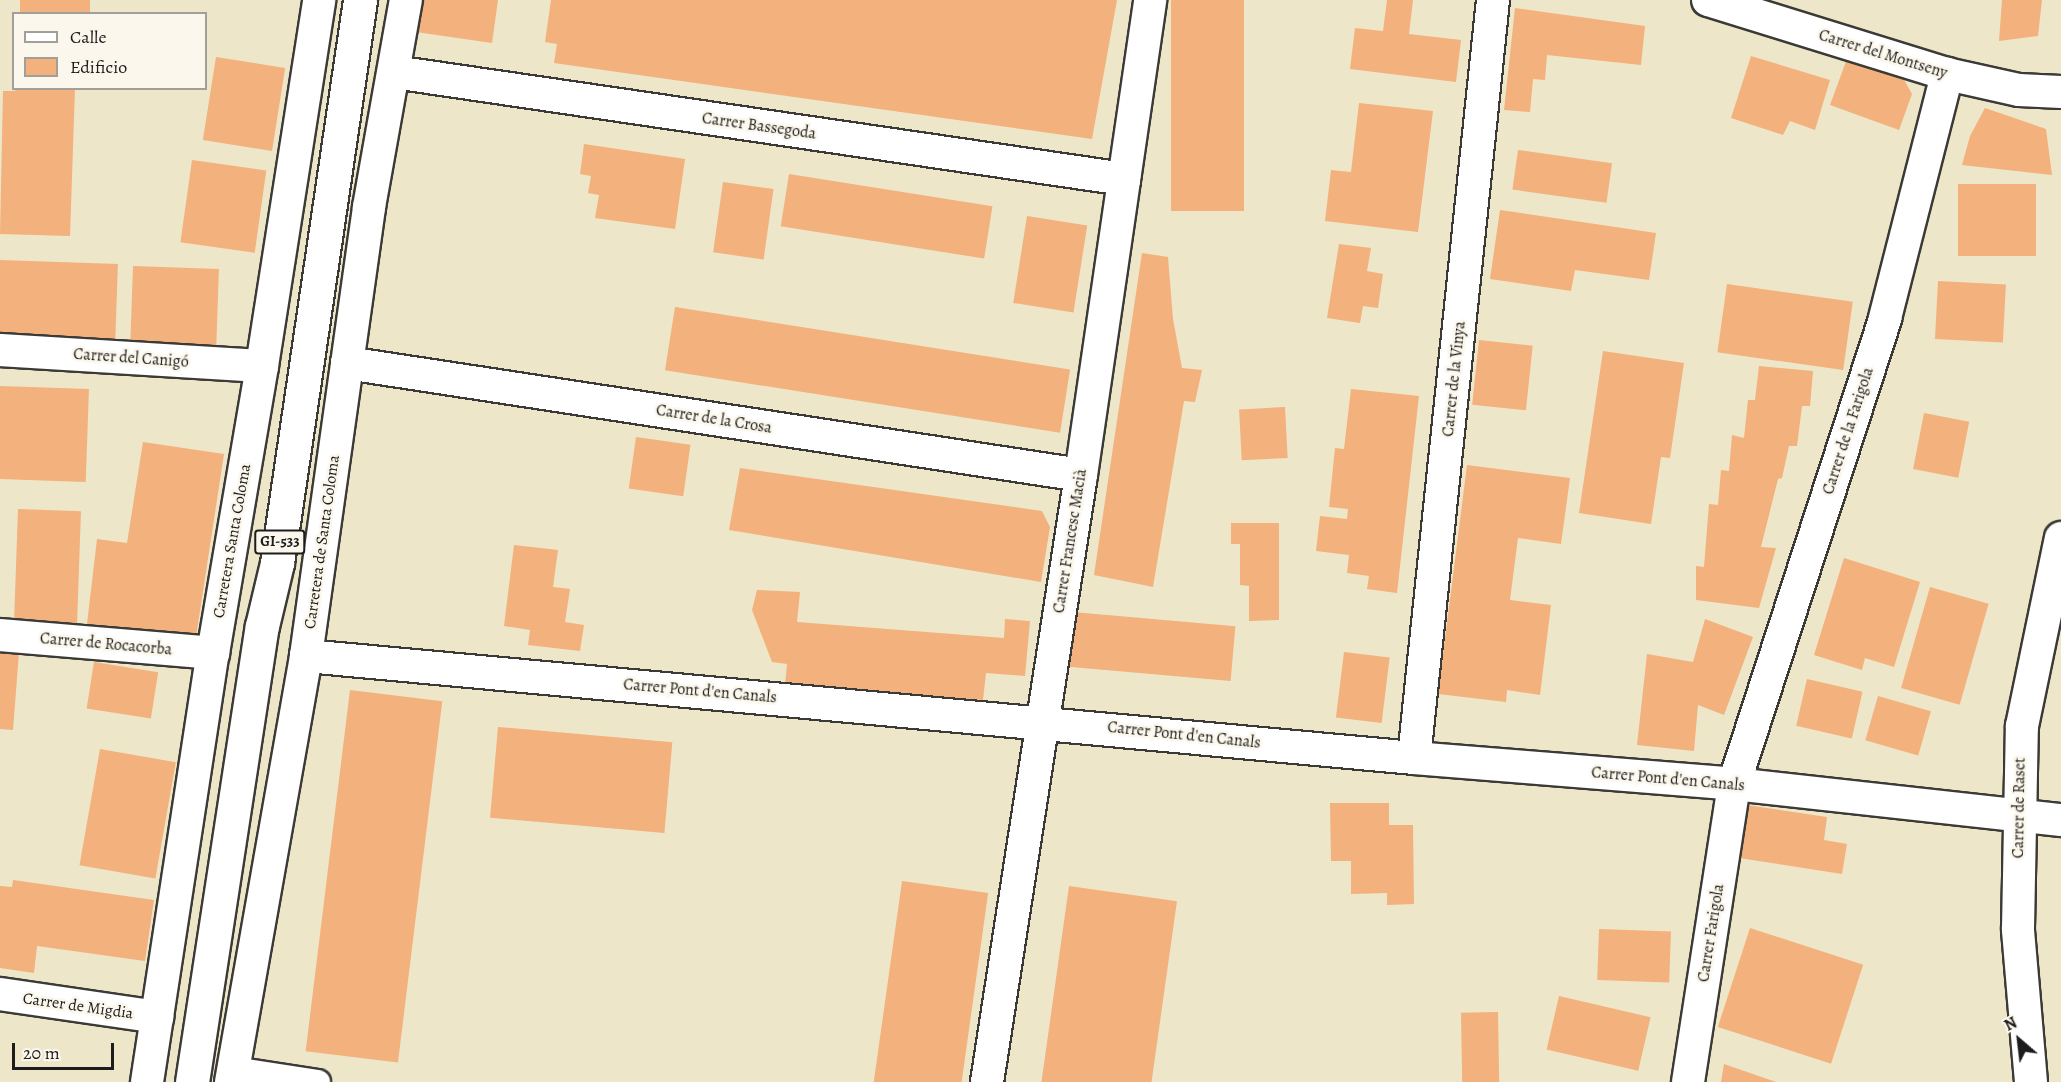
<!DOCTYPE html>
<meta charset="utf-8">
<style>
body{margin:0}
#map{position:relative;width:2061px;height:1082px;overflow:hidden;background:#ede6c8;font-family:Alegreya,serif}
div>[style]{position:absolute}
.building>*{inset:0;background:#f3b17d;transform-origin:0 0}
.roads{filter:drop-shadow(2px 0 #3b3a36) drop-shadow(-2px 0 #3b3a36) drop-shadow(0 2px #3b3a36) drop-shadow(0 -2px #3b3a36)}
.pedestrian>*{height:24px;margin:-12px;padding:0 12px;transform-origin:12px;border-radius:12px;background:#fff}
.minor>*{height:32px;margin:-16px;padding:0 16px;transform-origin:16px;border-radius:16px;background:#fff}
.primary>*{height:33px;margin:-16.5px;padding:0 16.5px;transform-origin:16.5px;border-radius:16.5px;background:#fff}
span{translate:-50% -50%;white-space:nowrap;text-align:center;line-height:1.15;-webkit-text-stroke:5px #fbf7ec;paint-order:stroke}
.shield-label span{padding:2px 4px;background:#fbf7ec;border:2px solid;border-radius:4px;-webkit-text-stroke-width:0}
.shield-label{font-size:15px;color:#1c1c1c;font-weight:700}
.street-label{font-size:16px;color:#1c1c1c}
.legend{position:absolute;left:12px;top:12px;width:195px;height:78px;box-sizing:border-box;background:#fbf7ec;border:2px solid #a29f99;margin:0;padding:8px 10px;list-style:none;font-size:18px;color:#1c1c1c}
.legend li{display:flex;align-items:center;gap:12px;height:30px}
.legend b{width:30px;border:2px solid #a29f99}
.north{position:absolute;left:1989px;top:1010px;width:60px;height:60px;-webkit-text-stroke:4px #fbf7ec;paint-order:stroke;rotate:332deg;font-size:16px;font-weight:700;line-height:24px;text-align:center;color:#1c1c1c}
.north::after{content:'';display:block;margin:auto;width:21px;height:27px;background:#1c1c1c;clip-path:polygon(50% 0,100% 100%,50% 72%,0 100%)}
.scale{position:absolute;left:12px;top:1043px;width:102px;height:27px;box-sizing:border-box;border:3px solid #1c1c1c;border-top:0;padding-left:8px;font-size:18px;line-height:21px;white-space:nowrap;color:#1c1c1c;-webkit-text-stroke:4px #fbf7ec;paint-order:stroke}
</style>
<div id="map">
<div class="building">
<div style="left:20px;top:0;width:70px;height:14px"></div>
<div style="clip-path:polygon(421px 0,498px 0,492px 43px,416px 32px)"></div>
<div style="clip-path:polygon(551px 0,1117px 0,1092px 139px,554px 63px,557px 44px,545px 42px)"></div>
<div style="left:1171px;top:0;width:73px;height:211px"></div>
<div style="clip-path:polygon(1387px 0,1413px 0,1409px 34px,1461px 40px,1456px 82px,1350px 69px,1355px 28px,1383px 31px)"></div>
<div style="clip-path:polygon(2002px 0,2042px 0,2038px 36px,1999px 41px)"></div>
<div style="clip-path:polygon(1515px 8px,1645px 26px,1641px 65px,1547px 55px,1545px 80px,1533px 79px,1530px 112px,1504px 110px)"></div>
<div style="clip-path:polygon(1751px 56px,1830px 80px,1815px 130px,1790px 121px,1783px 135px,1731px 118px)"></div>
<div style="clip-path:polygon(1848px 56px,1898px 69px,1912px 94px,1899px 130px,1830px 105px)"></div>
<div style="left:216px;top:57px;width:70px;height:84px;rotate:9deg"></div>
<div style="clip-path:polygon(16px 88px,75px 88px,70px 236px,0 234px,3px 91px,15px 91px)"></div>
<div style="clip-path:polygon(1359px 103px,1433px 111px,1418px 232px,1325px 221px,1331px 170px,1351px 172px)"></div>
<div style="clip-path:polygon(1985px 108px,2046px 129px,2052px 175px,1962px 165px,1970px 136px)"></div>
<div style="clip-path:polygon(584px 144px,685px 159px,675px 229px,595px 218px,599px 195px,588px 193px,591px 176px,580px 174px)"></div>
<div style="left:1518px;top:150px;width:95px;height:40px;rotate:8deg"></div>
<div style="left:192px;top:160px;width:75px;height:83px;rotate:8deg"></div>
<div style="left:789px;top:174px;width:206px;height:53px;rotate:9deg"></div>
<div style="left:723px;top:182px;width:51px;height:71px;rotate:8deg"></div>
<div style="left:1958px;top:184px;width:78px;height:72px"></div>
<div style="clip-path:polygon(1500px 210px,1656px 233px,1649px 280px,1575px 270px,1571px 291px,1490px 279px)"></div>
<div style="left:1027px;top:216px;width:61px;height:88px;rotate:9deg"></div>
<div style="clip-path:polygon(1339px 244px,1371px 248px,1367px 271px,1383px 274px,1378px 308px,1363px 306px,1360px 323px,1327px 318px)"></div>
<div style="clip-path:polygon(1142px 253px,1168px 257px,1173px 319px,1182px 368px,1202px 370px,1195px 402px,1184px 401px,1153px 587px,1094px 575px)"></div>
<div style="left:0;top:260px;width:118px;height:77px;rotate:2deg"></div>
<div style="left:133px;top:266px;width:86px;height:78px;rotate:2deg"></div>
<div style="left:1938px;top:281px;width:68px;height:58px;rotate:3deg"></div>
<div style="left:1727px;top:284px;width:127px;height:69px;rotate:8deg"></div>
<div style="left:675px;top:307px;width:400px;height:64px;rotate:9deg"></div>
<div style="left:1479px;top:340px;width:54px;height:65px;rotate:6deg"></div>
<div style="clip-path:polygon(1603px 351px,1684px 363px,1670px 458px,1661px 457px,1651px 524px,1579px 513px)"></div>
<div style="clip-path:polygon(1759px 366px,1813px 371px,1810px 406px,1802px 406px,1797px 446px,1789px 446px,1782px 478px,1778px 479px,1761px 547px,1776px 548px,1759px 608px,1696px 600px,1696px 566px,1704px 567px,1709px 504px,1718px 505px,1721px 470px,1729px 471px,1732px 435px,1744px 438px,1748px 400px,1755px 400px)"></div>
<div style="left:0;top:386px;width:89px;height:93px;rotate:2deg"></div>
<div style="clip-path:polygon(1351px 389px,1419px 396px,1397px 593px,1367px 589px,1369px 576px,1347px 573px,1349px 555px,1316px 551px,1320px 516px,1347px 519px,1348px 509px,1329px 507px,1335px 448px,1344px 449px)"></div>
<div style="left:1285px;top:407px;width:51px;height:46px;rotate:87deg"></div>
<div style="left:1924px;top:413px;width:46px;height:57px;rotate:11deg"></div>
<div style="left:636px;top:437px;width:55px;height:52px;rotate:8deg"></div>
<div style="clip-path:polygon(143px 442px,224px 454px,196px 637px,87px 624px,97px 539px,127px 543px)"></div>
<div style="clip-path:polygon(1467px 465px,1570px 478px,1561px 544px,1518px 538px,1510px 600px,1551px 605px,1540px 695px,1507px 690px,1506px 702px,1438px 694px)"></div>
<div style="clip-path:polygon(740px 468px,1042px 511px,1050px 527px,1041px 582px,729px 530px)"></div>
<div style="left:18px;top:509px;width:63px;height:115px;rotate:2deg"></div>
<div style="clip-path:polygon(1231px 523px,1279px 523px,1279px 620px,1249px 621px,1249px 586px,1240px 585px,1240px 544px,1231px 544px)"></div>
<div style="clip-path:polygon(514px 545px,558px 550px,553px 587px,570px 589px,565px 622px,584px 625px,580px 651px,528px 645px,530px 630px,504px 626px)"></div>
<div style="clip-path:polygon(1844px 558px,1920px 582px,1894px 667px,1865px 658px,1862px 670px,1814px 655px)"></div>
<div style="left:1930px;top:587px;width:61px;height:105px;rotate:16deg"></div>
<div style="clip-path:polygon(757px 590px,800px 592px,797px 622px,1004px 638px,1005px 619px,1030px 621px,1025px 676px,986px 673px,983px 700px,785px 685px,787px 664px,772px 662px,752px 610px)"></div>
<div style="left:1073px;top:612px;width:163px;height:55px;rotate:5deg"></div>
<div style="clip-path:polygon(1705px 619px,1753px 637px,1724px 715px,1698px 705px,1694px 751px,1637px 745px,1647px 654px,1693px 662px)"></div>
<div style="clip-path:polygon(0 650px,19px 652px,13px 730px,0 729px)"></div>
<div style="left:1344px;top:652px;width:46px;height:66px;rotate:7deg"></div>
<div style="left:94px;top:662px;width:65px;height:47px;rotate:9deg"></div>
<div style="left:1807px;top:679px;width:57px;height:48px;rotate:13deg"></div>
<div style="left:350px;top:690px;width:93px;height:364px;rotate:7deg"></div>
<div style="left:1878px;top:696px;width:55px;height:46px;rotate:16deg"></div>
<div style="left:498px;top:727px;width:175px;height:91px;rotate:5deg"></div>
<div style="left:100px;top:749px;width:77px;height:118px;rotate:10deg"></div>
<div style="clip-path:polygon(1330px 803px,1389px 803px,1389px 825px,1413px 825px,1414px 904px,1387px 905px,1387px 893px,1351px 894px,1351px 861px,1331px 861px)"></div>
<div style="clip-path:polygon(1747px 805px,1827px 817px,1824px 840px,1847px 844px,1842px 874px,1739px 858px)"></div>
<div style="clip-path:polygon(13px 880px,154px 900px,145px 961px,37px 946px,34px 973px,0 968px,0 886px,12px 887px)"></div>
<div style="left:902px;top:881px;width:87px;height:203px;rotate:8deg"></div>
<div style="left:1069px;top:886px;width:109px;height:198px;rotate:8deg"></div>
<div style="left:1750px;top:928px;width:119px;height:104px;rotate:18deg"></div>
<div style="left:1599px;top:929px;width:72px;height:51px;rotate:2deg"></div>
<div style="left:1559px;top:996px;width:94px;height:55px;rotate:13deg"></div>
<div style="left:1498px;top:1012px;width:70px;height:37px;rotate:89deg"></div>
<div style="clip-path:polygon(1724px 1064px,1776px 1082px,1721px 1082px)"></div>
</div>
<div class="roads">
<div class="pedestrian">
<div style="left:233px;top:1069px;width:86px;rotate:8.7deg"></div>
</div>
<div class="minor">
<div style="left:1708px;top:0;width:250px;rotate:17.2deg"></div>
<div style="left:1947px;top:74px;width:74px;rotate:12.5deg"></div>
<div style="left:2019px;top:90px;width:42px;rotate:2.7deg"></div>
<div style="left:394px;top:72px;width:738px;rotate:8.34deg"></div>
<div style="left:0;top:350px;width:262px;rotate:3.5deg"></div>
<div style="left:347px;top:363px;width:742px;rotate:8.68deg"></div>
<div style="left:0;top:635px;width:214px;rotate:4.8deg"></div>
<div style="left:306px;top:656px;width:1113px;rotate:5.26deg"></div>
<div style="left:1414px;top:758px;width:321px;rotate:4.6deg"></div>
<div style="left:1734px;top:784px;width:329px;rotate:6.3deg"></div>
<div style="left:1414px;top:758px;width:762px;rotate:-84.05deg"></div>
<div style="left:0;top:994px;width:159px;rotate:8.3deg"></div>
<div style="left:147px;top:1082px;width:434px;rotate:-81.3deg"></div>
<div style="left:213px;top:653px;width:291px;rotate:-80.3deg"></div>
<div style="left:262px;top:366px;width:370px;rotate:-81.1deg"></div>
<div style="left:231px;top:1082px;width:433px;rotate:-80deg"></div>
<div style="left:306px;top:656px;width:453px;rotate:-82deg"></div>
<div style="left:369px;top:207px;width:210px;rotate:-79.9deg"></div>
<div style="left:987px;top:1082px;width:614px;rotate:-81.2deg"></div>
<div style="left:1081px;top:475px;width:480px;rotate:-81.7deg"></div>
<div style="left:1688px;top:1082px;width:302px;rotate:-81.2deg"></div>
<div style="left:1734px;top:784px;width:490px;rotate:-72deg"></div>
<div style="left:1885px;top:318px;width:252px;rotate:-75.7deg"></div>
<div style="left:2031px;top:1082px;width:154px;rotate:-94.9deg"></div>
<div style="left:2018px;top:929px;width:203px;rotate:-88.9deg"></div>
<div style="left:2022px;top:726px;width:192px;rotate:-78.3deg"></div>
</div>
<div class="primary">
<div style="left:192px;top:1082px;width:461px;rotate:-81.3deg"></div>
<div style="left:262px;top:626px;width:65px;rotate:-76.6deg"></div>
<div style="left:277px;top:563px;width:569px;rotate:-81.61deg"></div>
</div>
</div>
<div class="shield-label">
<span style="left:280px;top:542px">GI-533</span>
</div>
<div class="street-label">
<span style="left:1883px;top:54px;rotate:17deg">Carrer del Montseny</span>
<span style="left:759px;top:126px;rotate:8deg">Carrer Bassegoda</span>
<span style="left:131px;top:358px;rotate:4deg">Carrer del Canigó</span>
<span style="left:1454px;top:379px;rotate:-84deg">Carrer de la Vinya</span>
<span style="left:714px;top:419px;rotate:9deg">Carrer de la Crosa</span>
<span style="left:1848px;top:431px;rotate:-72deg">Carrer de la Farigola</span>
<span style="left:232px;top:541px;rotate:-80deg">Carretera Santa Coloma</span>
<span style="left:1070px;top:541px;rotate:-81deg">Carrer Francesc Macià</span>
<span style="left:322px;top:542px;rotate:-82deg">Carretera de Santa Coloma</span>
<span style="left:106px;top:644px;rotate:5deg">Carrer de Rocacorba</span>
<span style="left:700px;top:691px;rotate:5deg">Carrer Pont d'en Canals</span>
<span style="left:1184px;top:735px;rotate:6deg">Carrer Pont d'en Canals</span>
<span style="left:1668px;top:779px;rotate:5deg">Carrer Pont d'en Canals</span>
<span style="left:2019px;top:808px;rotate:-89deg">Carrer de Raset</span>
<span style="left:1711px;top:933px;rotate:-81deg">Carrer Farigola</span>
<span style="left:78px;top:1006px;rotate:8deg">Carrer de Migdia</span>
</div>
<ul class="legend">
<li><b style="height:8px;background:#fff"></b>Calle</li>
<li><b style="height:16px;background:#f3b17d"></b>Edificio</li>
</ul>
<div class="north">N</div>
<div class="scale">20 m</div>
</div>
